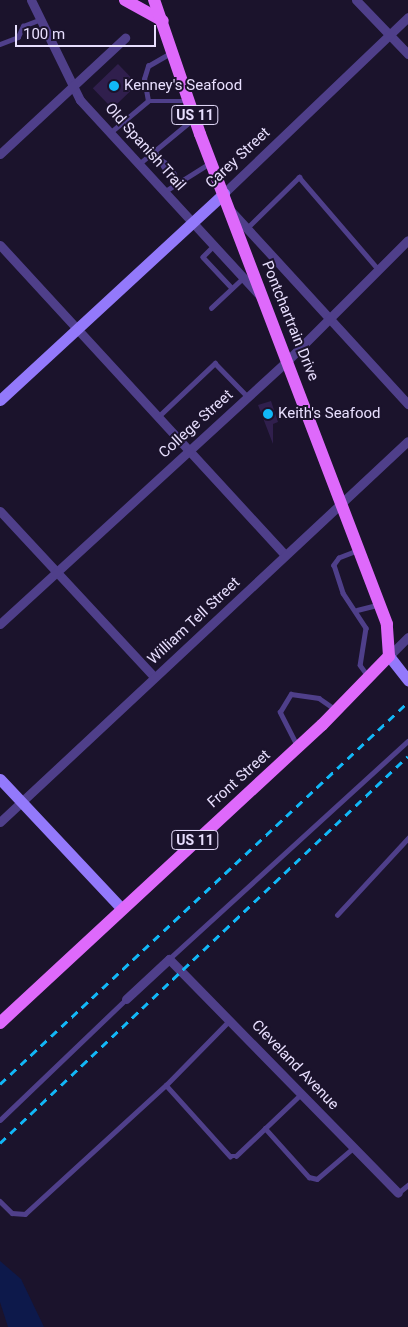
<!DOCTYPE html>
<style>
body{margin:0}
#map{position:relative;width:408px;height:1327px;overflow:hidden;background:#1b132c;font-family:Roboto,sans-serif}
div>[style]{position:absolute}
.water>*{inset:0;background:#0d194b}
.building>*{inset:0;background:#301f4d;transform-origin:0 0}
.lane>*{height:4.5px;margin:-2.25px;padding:0 2.25px;transform-origin:2.25px;border-radius:2.25px;background:#4f3f8a}
.street>*{height:9px;margin:-4.5px;padding:0 4.5px;transform-origin:4.5px;border-radius:4.5px;background:#4f3f8a}
.secondary>*{height:11px;margin:-5.5px;padding:0 5.5px;transform-origin:5.5px;border-radius:5.5px;background:#9379fb}
.primary>*{height:12px;margin:-6px;padding:0 6px;transform-origin:6px;border-radius:6px;background:#de69fb}
.rail>*{height:3px;margin-top:-1.5px;transform-origin:0;background:repeating-linear-gradient(90deg,#11b8f8 0 8px,transparent 0 14px)}
.dots>*{width:14px;height:14px;translate:-50% -50%;box-sizing:border-box;border:2px solid #1b132c;border-radius:50%}
span{translate:-50% -50%;white-space:nowrap;text-align:center;line-height:1.15;-webkit-text-stroke:4px #1b132c;paint-order:stroke}
.shield-label span{padding:1px 4px;background:#1b132c;border:1px solid;border-radius:4px;-webkit-text-stroke-width:0}
.shield-label{font-size:14px;color:#e8dffe;font-weight:700}
.poi-label{font-size:15px;color:#e8dffe}
.left{translate:0 -50%;text-align:left}
.street-label{font-size:15px;color:#e8dffe}
.scale{position:absolute;left:15px;top:25px;width:141px;height:22px;box-sizing:border-box;border:2px solid #e8dffe;border-top:0;padding-left:6px;font-size:15px;line-height:18px;white-space:nowrap;color:#e8dffe;-webkit-text-stroke:4px #1b132c;paint-order:stroke}
</style>
<div id="map">
<div class="water">
<div style="clip-path:polygon(0 1261px,21px 1279px,44px 1327px,8px 1327px,0 1302px)"></div>
</div>
<div class="building">
<div style="left:118px;top:64px;width:28px;height:35px;rotate:46deg"></div>
<div style="clip-path:polygon(271px 401px,278px 422px,273px 424px,273px 444px,258px 405px)"></div>
</div>
<div class="lane">
<div style="left:0;top:44px;width:19px;rotate:-21deg"></div>
<div style="left:18px;top:37px;width:12px;rotate:-66deg"></div>
<div style="left:23px;top:26px;width:17px;rotate:-21deg"></div>
<div style="left:148px;top:101px;width:22px;rotate:-100deg"></div>
<div style="left:144px;top:79px;width:14px;rotate:-73deg"></div>
<div style="left:148px;top:66px;width:28px;rotate:-30deg"></div>
<div style="left:111px;top:132px;width:48px;rotate:-40deg"></div>
<div style="left:148px;top:101px;width:39px"></div>
<div style="left:155px;top:151px;width:18px;rotate:61deg"></div>
<div style="left:161px;top:160px;width:8px;rotate:30deg"></div>
<div style="left:139px;top:164px;width:69px;rotate:-39.7deg"></div>
<div style="left:174px;top:173px;width:9px;rotate:72deg"></div>
<div style="left:169px;top:175px;width:12px;rotate:42deg"></div>
<div style="left:164px;top:192px;width:54px;rotate:-32.2deg"></div>
<div style="left:247px;top:228px;width:73px;rotate:-44.4deg"></div>
<div style="left:299px;top:177px;width:121px;rotate:49.3deg"></div>
<div style="left:213px;top:247px;width:14px;rotate:135deg"></div>
<div style="left:203px;top:257px;width:42px;rotate:46.9deg"></div>
<div style="left:211px;top:308px;width:44px;rotate:-43.2deg"></div>
<div style="left:159px;top:416px;width:77px;rotate:-43.4deg"></div>
<div style="left:215px;top:363px;width:46px;rotate:45.9deg"></div>
<div style="left:357px;top:551px;width:19px;rotate:159deg"></div>
<div style="left:339px;top:558px;width:9px;rotate:126deg"></div>
<div style="left:334px;top:565px;width:29px;rotate:72deg"></div>
<div style="left:343px;top:593px;width:42px;rotate:56.7deg"></div>
<div style="left:366px;top:628px;width:37px;rotate:99deg"></div>
<div style="left:360px;top:665px;width:14px;rotate:54deg"></div>
<div style="left:357px;top:610px;width:21px;rotate:-14deg"></div>
<div style="left:297px;top:746px;width:38px;rotate:-117deg"></div>
<div style="left:280px;top:712px;width:21px;rotate:-59deg"></div>
<div style="left:291px;top:694px;width:28px;rotate:8deg"></div>
<div style="left:319px;top:698px;width:21px;rotate:35deg"></div>
<div style="left:337px;top:915px;width:105px;rotate:-47.3deg"></div>
<div style="left:169px;top:959px;width:323px;rotate:-42.4deg"></div>
<div style="left:166px;top:1085px;width:96px;rotate:48deg"></div>
<div style="left:230px;top:1156px;width:6px"></div>
<div style="left:236px;top:1156px;width:90px;rotate:-43.6deg"></div>
<div style="left:0;top:1120px;width:175px;rotate:-43.8deg"></div>
<div style="left:265px;top:1128px;width:66px;rotate:48.1deg"></div>
<div style="left:309px;top:1177px;width:8px;rotate:14deg"></div>
<div style="left:317px;top:1179px;width:48px;rotate:-40.7deg"></div>
<div style="left:398px;top:1193px;width:13px;rotate:-39deg"></div>
<div style="left:0;top:1201px;width:17px;rotate:45deg"></div>
<div style="left:12px;top:1213px;width:13px;rotate:4deg"></div>
<div style="left:25px;top:1214px;width:191px;rotate:-42.5deg"></div>
<div style="left:166px;top:1085px;width:90px;rotate:-45.5deg"></div>
</div>
<div class="street">
<div style="left:31px;top:0;width:111px;rotate:63.9deg"></div>
<div style="left:80px;top:100px;width:266px;rotate:47.4deg"></div>
<div style="left:356px;top:0;width:75px;rotate:46.1deg"></div>
<div style="left:0;top:154px;width:171px;rotate:-42.9deg"></div>
<div style="left:224px;top:193px;width:255px;rotate:-43.7deg"></div>
<div style="left:231px;top:211px;width:262px;rotate:47.5deg"></div>
<div style="left:0;top:245px;width:420px;rotate:47.4deg"></div>
<div style="left:0;top:511px;width:226px;rotate:47.1deg"></div>
<div style="left:0;top:624px;width:392px;rotate:-42.5deg"></div>
<div style="left:289px;top:359px;width:168px;rotate:-45deg"></div>
<div style="left:389px;top:656px;width:27px;rotate:-45deg"></div>
<div style="left:0;top:822px;width:558px;rotate:-43.04deg"></div>
<div style="left:126px;top:999px;width:59px;rotate:-42.9deg"></div>
<div style="left:169px;top:959px;width:327px;rotate:45.6deg"></div>
</div>
<div class="secondary">
<div style="left:0;top:400px;width:305px;rotate:-42.7deg"></div>
<div style="left:389px;top:656px;width:31px;rotate:52deg"></div>
<div style="left:0;top:779px;width:178px;rotate:46.8deg"></div>
</div>
<div class="primary">
<div style="left:125px;top:0;width:43px;rotate:28.9deg"></div>
<div style="left:0;top:1023px;width:439px;rotate:-42.8deg"></div>
<div style="left:322px;top:725px;width:96px;rotate:-45.8deg"></div>
<div style="left:389px;top:656px;width:32px;rotate:-94deg"></div>
<div style="left:387px;top:624px;width:524px;rotate:-110.89deg"></div>
<div style="left:200px;top:134px;width:142px;rotate:-108.9deg"></div>
</div>
<div class="rail">
<div style="left:0;top:1084px;width:559px;rotate:-43.11deg"></div>
<div style="left:0;top:1143px;width:562px;rotate:-43.49deg"></div>
</div>
<div class="dots">
<div style="left:114px;top:86px;background:#11b8f8"></div>
<div style="left:268px;top:414px;background:#11b8f8"></div>
</div>
<div class="shield-label">
<span style="left:195px;top:115px">US 11</span>
<span style="left:195px;top:840px">US 11</span>
</div>
<div class="poi-label">
<span class="left" style="left:124px;top:86px">Kenney's Seafood</span>
<span class="left" style="left:278px;top:414px">Keith's Seafood</span>
</div>
<div class="street-label">
<span style="left:145px;top:147px;rotate:48deg">Old Spanish Trail</span>
<span style="left:238px;top:158px;rotate:-43deg">Carey Street</span>
<span style="left:290px;top:321px;rotate:68deg">Pontchartrain Drive</span>
<span style="left:196px;top:424px;rotate:-42deg">College Street</span>
<span style="left:194px;top:621px;rotate:-43deg">William Tell Street</span>
<span style="left:239px;top:779px;rotate:-42deg">Front Street</span>
<span style="left:295px;top:1065px;rotate:46deg">Cleveland Avenue</span>
</div>
<div class="scale">100 m</div>
</div>
